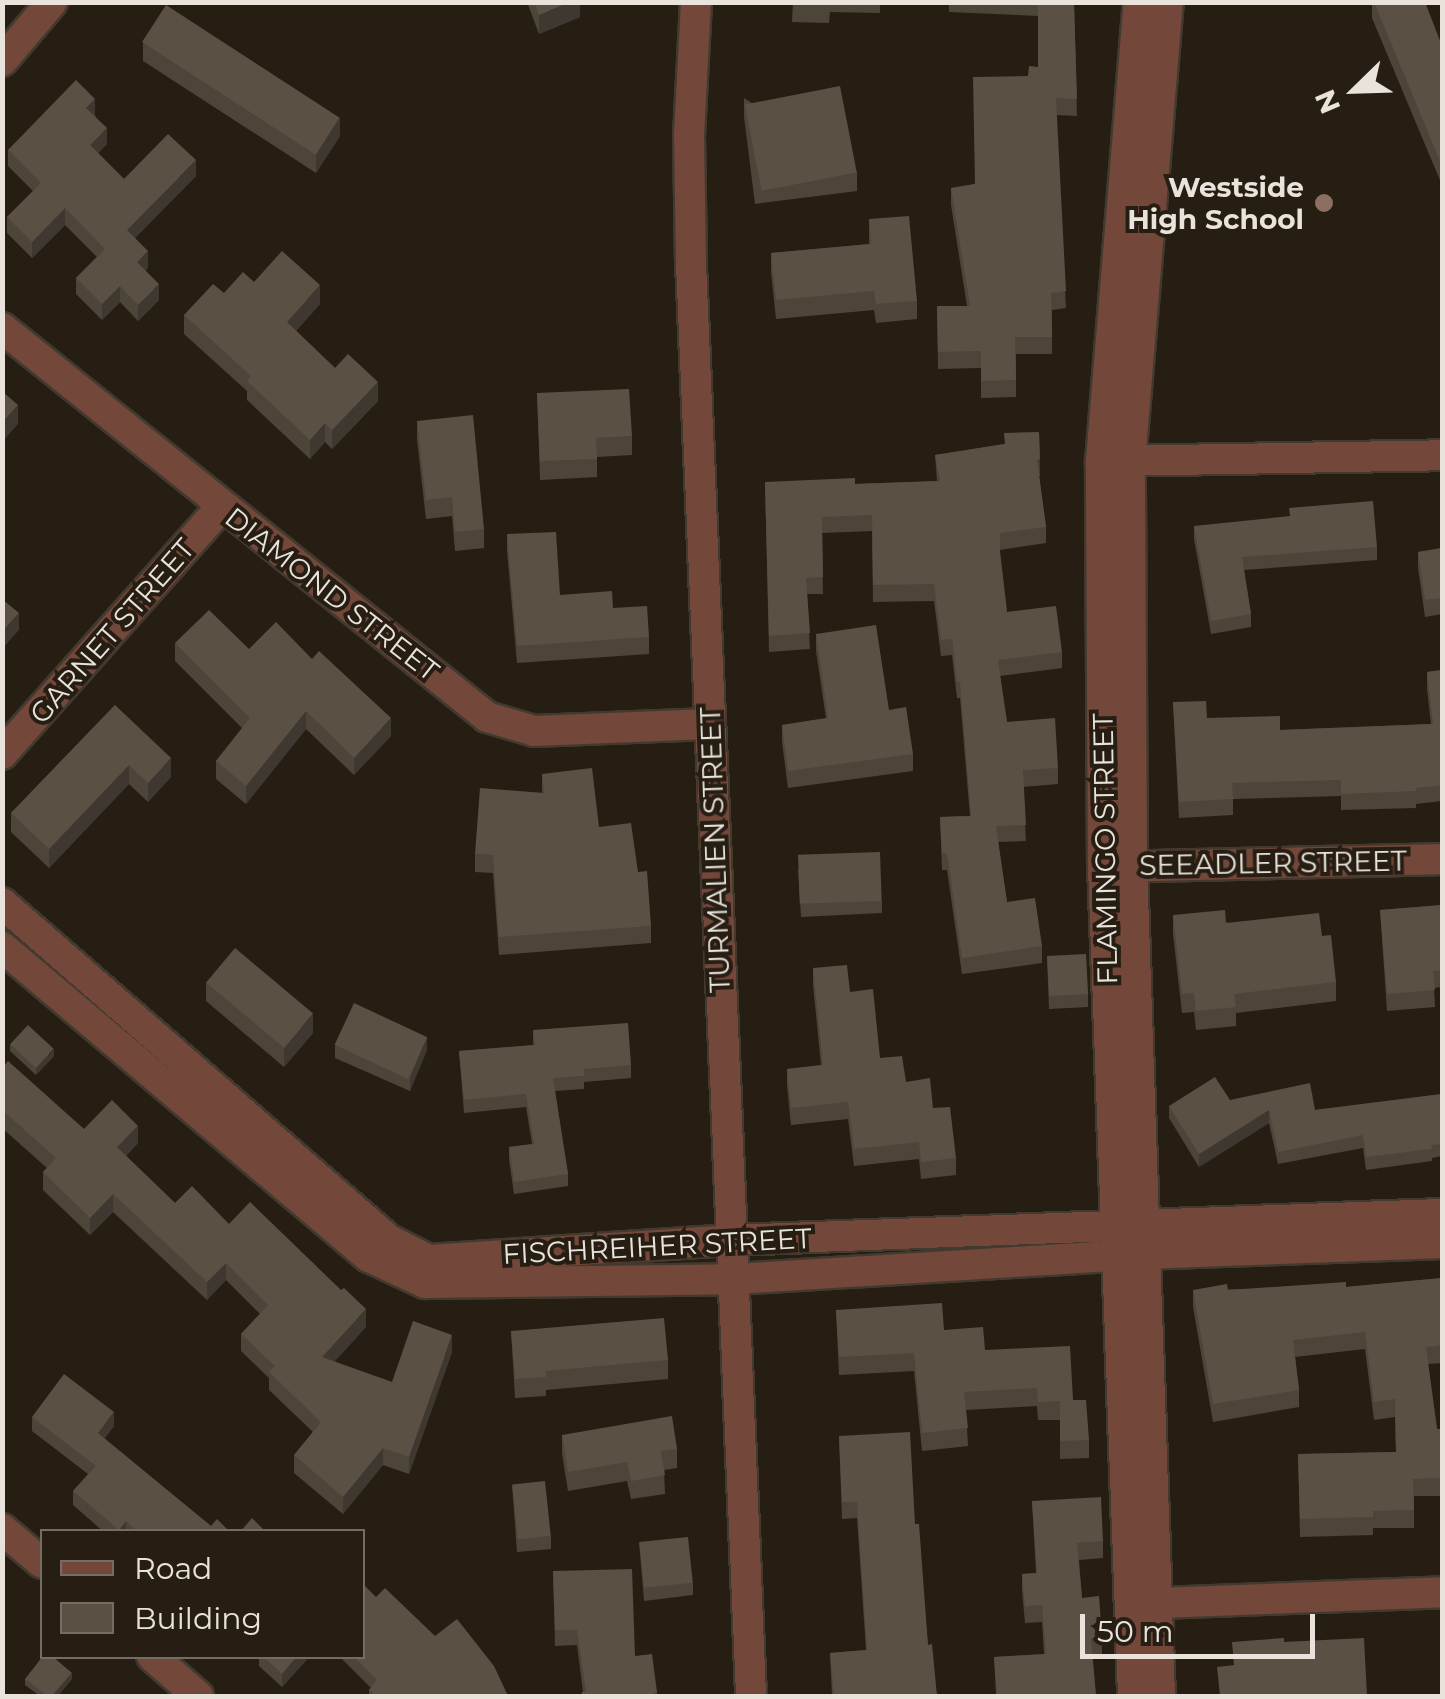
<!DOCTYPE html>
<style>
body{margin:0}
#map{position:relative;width:1445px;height:1699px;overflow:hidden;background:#271e13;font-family:Montserrat,sans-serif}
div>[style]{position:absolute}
.roads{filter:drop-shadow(2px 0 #423a2f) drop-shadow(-2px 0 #423a2f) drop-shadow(0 2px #423a2f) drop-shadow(0 -2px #423a2f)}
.minor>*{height:30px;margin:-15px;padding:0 15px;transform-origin:15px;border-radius:15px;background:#73473a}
.wall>*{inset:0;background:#4d453a}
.shaded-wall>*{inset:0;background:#3f3830}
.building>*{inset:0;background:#5a5044;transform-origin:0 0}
.dots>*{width:28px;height:28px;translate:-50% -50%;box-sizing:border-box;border:5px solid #271e13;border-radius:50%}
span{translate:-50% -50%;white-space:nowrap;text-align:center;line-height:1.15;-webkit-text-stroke:8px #271e13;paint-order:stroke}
.poi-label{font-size:28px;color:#e9e3dc;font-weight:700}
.right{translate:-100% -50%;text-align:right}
.street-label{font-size:28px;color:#e9e3dc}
.frame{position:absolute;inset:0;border:5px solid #e9e3dc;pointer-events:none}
.legend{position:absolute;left:40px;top:1529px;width:325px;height:130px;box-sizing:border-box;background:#271e13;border:2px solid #756d63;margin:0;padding:12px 18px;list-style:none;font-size:30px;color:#e9e3dc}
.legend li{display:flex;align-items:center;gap:20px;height:50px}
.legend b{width:50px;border:2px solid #756d63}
.north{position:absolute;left:1305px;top:40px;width:100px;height:100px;-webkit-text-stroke:8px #271e13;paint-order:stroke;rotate:247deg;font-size:28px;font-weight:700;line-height:40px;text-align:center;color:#e9e3dc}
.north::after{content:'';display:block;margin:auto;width:35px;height:45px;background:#e9e3dc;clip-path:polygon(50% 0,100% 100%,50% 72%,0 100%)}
.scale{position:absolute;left:1080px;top:1614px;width:235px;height:45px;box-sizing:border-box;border:5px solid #e9e3dc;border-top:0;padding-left:12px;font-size:30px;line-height:35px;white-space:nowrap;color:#e9e3dc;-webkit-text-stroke:8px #271e13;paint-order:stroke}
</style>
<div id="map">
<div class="roads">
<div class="minor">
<div style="left:696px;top:2px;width:133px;rotate:93deg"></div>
<div style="left:689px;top:135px;width:128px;rotate:89.1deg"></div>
<div style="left:691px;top:263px;width:1434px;rotate:87.6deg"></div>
<div style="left:2px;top:61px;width:77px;rotate:-49.7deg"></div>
<div style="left:2px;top:328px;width:622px;rotate:38.73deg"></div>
<div style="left:487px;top:717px;width:49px;rotate:16.6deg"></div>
<div style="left:534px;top:731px;width:176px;rotate:-2.3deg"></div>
<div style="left:1114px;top:461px;width:328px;rotate:-1deg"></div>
<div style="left:2px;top:754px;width:330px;rotate:-48.4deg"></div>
<div style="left:1116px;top:867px;width:326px;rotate:-1.4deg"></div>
<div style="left:2px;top:903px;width:513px;rotate:41.05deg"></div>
<div style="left:389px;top:1240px;width:45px;rotate:26.6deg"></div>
<div style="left:429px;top:1260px;width:304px;rotate:-3.8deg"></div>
<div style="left:732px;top:1240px;width:710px;rotate:-2.1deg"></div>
<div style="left:2px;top:947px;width:480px;rotate:40.2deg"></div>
<div style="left:369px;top:1257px;width:62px;rotate:24.9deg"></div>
<div style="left:425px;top:1283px;width:310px;rotate:-0.7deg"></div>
<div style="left:735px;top:1279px;width:410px;rotate:-3.5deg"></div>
<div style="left:1144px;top:1254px;width:298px;rotate:-2.1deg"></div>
<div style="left:2px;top:1529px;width:52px;rotate:40.4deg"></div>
<div style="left:1135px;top:1604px;width:307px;rotate:-2.2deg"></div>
<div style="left:152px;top:1656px;width:61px;rotate:41deg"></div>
<div style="left:1133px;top:1696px;width:831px;rotate:-92.07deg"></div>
<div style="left:1103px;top:866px;width:405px;rotate:-90.3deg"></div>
<div style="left:1101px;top:461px;width:461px;rotate:-85.3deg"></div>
<div style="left:1160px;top:1696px;width:829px;rotate:-91.93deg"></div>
<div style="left:1132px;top:867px;width:405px;rotate:-90.3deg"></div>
<div style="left:1130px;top:462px;width:462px;rotate:-85.3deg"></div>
</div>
</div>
<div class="wall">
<div style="clip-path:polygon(527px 2px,580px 2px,580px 17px,539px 34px)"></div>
<div style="clip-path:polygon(793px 2px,880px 2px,880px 13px,830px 12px,829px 23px,792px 22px)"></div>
<div style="clip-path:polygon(949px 2px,1074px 3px,1077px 116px,1056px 115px,1066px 308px,1052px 310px,1052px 354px,1016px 354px,1016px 397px,981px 398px,981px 368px,938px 369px,937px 306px,967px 306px,951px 205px,951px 188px,975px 184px,1028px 76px,1038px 67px,1038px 16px,949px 12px)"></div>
<div style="clip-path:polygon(1372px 2px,1442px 46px,1442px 185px,1372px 18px)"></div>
<div style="clip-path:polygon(143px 42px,340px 136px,316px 173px,143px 61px)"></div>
<div style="clip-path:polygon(744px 98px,857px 172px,857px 191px,755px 204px,744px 117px)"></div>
<div style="clip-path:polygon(95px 115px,107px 144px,98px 153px,124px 179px,196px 176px,135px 238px,148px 268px,145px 270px,159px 300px,138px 321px,120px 302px,102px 320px,76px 294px,76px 278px,97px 257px,65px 225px,32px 258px,7px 233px,7px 217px,33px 191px,8px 166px,8px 150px)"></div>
<div style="clip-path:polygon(869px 219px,917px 301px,917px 319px,876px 323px,874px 310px,776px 319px,771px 272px,771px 253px,869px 244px)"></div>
<div style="clip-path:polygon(254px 282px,320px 304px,296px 331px,335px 368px,378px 401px,332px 449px,325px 442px,310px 459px,247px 400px,247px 391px,184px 334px,184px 315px,224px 293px)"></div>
<div style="clip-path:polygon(537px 393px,632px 436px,632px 455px,597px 457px,597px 477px,540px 480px)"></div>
<div style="clip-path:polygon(417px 421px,484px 529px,484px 548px,455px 551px,452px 516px,426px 519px,417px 440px)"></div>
<div style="clip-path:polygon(1039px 432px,1040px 476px,1039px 476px,1046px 527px,1046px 543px,1000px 550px,1007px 612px,1062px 652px,1062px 668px,1000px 676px,1007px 722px,1058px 768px,1058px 784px,1023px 787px,1026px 841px,998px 842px,1007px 902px,1042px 946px,1042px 963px,962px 974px,947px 870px,942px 870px,940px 817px,970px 816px,960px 698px,957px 698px,952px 655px,941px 656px,934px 601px,873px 602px,872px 531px,822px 533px,823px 594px,807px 594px,810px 649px,769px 652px,765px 482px,855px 484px,937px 481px,935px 455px,1004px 444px)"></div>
<div style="clip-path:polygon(1194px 526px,1377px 547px,1377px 560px,1244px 570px,1251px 614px,1251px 627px,1211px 634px,1194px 539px)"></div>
<div style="clip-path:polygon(507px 534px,560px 595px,649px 637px,649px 654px,517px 663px,507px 551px)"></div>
<div style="clip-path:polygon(1442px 548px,1442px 614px,1425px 617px,1418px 568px,1418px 552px)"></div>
<div style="clip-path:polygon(816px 634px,913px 754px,913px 771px,788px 788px,782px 742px,782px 725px,826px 718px,816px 651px)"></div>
<div style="clip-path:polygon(175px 643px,249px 649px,312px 659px,391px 736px,354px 775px,306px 729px,246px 804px,216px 779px,216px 761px,242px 728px,175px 661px)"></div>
<div style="clip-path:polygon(1442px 670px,1442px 801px,1416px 804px,1416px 808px,1341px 810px,1341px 796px,1233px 799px,1233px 815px,1179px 818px,1173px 702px,1207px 718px,1280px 730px,1431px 724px,1427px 689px,1427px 672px)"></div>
<div style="clip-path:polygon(115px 705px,171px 777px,148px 802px,129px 784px,49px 868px,11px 832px,11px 813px)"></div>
<div style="clip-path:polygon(542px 774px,599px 827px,638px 872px,651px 926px,651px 943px,499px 955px,493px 873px,475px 872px,475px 854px,542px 793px)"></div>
<div style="clip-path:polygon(798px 869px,882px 901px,882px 913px,801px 917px)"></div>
<div style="clip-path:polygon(1442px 905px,1442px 987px,1434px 988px,1435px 1007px,1387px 1011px,1380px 910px)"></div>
<div style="clip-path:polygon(1173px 915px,1322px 936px,1336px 982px,1336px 1001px,1236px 1013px,1236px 1026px,1196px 1030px,1194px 1012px,1182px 1013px,1173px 934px)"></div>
<div style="clip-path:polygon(1047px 956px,1088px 994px,1088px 1007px,1049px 1009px)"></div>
<div style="clip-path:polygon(813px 968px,850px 992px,880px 1058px,933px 1108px,956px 1158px,956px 1175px,921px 1179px,919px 1159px,854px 1166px,848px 1119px,791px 1125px,787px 1086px,787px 1069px,821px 1065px,813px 985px)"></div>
<div style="clip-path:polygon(206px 982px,313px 1033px,284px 1067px,206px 1001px)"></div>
<div style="clip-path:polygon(533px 1030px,631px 1065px,631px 1078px,584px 1082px,584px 1089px,555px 1091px,568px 1174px,568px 1186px,514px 1194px,509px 1160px,509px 1147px,532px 1144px,526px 1107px,464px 1113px,459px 1051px,533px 1045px)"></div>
<div style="clip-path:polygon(10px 1044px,54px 1056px,36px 1075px,10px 1051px)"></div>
<div style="clip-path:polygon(335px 1045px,427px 1050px,410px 1091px,335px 1058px)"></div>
<div style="clip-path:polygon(2px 1068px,84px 1129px,138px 1143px,126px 1156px,175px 1203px,229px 1224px,366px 1327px,334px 1362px,392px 1382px,452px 1352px,409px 1474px,383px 1465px,343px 1514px,294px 1473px,294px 1455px,313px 1432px,269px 1390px,269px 1378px,241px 1351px,241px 1334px,260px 1314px,226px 1280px,207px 1300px,113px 1212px,90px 1235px,43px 1190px,43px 1172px,47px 1168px,2px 1128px)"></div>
<div style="clip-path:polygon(1442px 1094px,1442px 1156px,1432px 1158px,1432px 1161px,1366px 1170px,1363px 1148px,1278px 1164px,1269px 1123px,1199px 1167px,1169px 1118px,1169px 1106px,1230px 1100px,1315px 1110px)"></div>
<div style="clip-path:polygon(1442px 1278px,1442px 1363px,1428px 1364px,1437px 1429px,1442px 1429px,1442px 1496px,1414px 1496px,1414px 1528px,1373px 1528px,1373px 1535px,1300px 1537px,1298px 1454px,1396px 1452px,1395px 1417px,1374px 1420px,1365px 1349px,1295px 1357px,1299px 1390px,1299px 1407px,1213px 1422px,1193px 1307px,1193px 1290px,1346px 1287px)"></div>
<div style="clip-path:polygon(836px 1310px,944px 1330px,985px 1350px,1073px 1400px,1089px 1440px,1089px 1458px,1060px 1459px,1060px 1420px,1038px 1420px,1037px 1406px,966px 1410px,968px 1446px,922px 1451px,914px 1371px,839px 1375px)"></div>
<div style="clip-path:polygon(511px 1331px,668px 1360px,668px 1379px,546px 1390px,546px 1396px,515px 1398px)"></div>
<div style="clip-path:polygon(32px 1417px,114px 1426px,104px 1439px,211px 1526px,230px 1532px,104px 1532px,73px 1505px,73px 1491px,88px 1474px,32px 1431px)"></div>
<div style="clip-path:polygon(562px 1435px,677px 1449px,677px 1468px,664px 1470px,665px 1494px,631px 1499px,627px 1481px,568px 1491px,562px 1454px)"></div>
<div style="clip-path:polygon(839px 1436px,915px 1524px,928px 1645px,937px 1696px,832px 1696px,830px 1653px,866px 1650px,857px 1518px,842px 1519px)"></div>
<div style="clip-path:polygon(512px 1485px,551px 1536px,551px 1549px,517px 1552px)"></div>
<div style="clip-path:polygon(1032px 1501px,1103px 1541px,1103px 1558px,1079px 1560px,1082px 1598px,1102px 1637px,1102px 1654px,1092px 1654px,1096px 1696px,996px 1696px,994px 1657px,1044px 1654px,1042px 1622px,1025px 1623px,1022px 1591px,1022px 1574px,1036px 1573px)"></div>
<div style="clip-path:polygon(639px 1542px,693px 1583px,693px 1595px,644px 1601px)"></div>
<div style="clip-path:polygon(553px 1571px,635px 1656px,657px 1692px,657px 1696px,582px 1696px,583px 1692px,577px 1645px,555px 1646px)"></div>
<div style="clip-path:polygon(376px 1597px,435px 1636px,508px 1696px,369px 1696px,369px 1690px,371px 1688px,339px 1656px,362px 1656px)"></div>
<div style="clip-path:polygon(259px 1656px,310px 1656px,282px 1687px,259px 1666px)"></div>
<div style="clip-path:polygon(25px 1679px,72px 1679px,59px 1694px,62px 1696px,40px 1696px,25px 1685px)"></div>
</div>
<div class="shaded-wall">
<div style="clip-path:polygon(569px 2px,580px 2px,580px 17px,539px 34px,539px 15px)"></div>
<div style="clip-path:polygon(95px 99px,95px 115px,86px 124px,86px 108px)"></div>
<div style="clip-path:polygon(340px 117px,340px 136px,316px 173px,316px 154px)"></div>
<div style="clip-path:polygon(107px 128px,107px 144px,90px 161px,90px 145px)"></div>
<div style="clip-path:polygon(196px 160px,196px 176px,127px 246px,127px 230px)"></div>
<div style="clip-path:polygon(65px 208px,65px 225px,32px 258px,32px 242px)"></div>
<div style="clip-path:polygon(148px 251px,148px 268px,137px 278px,137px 262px)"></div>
<div style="clip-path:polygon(159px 284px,159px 300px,138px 321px,138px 305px)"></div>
<div style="clip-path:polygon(320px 285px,320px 304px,287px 341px,287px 322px)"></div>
<div style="clip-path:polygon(120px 286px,120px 302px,102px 320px,102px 304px)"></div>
<div style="clip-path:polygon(378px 382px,378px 401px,332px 449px,332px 430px)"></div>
<div style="clip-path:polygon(18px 405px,18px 424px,2px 442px,2px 423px)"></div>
<div style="clip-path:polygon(325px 423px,325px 442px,310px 459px,310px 440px)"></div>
<div style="clip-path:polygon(19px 613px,19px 630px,2px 649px,2px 632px)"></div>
<div style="clip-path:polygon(306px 711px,306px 729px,246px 804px,246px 786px)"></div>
<div style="clip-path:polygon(391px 718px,391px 736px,354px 775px,354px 758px)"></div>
<div style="clip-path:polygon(171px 758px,171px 777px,148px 802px,148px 783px)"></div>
<div style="clip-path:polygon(129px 765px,129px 784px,49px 868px,49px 849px)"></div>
<div style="clip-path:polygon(313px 1014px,313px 1033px,284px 1067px,284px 1048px)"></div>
<div style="clip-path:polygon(427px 1037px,427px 1050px,410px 1091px,410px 1078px)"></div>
<div style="clip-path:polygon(54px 1049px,54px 1056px,36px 1075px,36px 1068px)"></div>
<div style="clip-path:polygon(1269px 1110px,1269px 1123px,1199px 1167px,1199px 1154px)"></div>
<div style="clip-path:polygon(138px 1126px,138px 1143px,117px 1165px,117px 1147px)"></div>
<div style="clip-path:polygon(113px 1194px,113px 1212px,90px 1235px,90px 1218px)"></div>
<div style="clip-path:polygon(226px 1263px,226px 1280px,207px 1300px,207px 1282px)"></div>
<div style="clip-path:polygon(366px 1309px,366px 1327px,322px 1375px,322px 1357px)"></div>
<div style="clip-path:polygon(452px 1335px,452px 1352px,409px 1474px,409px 1457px)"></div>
<div style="clip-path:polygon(114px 1412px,114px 1426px,98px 1447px,98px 1433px)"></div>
<div style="clip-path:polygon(383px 1448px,383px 1465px,343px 1514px,343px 1497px)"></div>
<div style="clip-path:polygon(126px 1521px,126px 1532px,119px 1532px,119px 1530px)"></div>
<div style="clip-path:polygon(297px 1656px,310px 1656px,282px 1687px,282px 1674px)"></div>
<div style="clip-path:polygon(72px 1673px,72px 1679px,58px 1696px,52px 1696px)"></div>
</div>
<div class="building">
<div style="clip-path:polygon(534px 2px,569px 2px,539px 15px)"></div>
<div style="clip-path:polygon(793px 2px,829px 2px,829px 5px,792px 4px)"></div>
<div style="clip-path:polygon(1038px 2px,1074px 3px,1077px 99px,1056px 98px,1066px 291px,1051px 293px,1052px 337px,1015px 337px,1016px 380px,981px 381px,981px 351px,938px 352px,937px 306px,970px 306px,951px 188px,975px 184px,973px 77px,1028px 76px,1029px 66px,1038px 67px)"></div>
<div style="clip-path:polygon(1374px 2px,1425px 2px,1442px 46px,1442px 166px)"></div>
<div style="left:166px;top:5px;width:207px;height:44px;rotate:33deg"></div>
<div style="clip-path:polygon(76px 80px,95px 99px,86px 108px,107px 128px,90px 145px,124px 179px,168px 134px,196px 160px,127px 230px,148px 251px,137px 262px,159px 284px,138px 305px,120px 286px,102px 304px,76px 278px,105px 249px,65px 208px,32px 242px,7px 217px,41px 183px,8px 150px)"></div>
<div style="left:840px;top:86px;width:88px;height:97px;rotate:79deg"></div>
<div style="clip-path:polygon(909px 216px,917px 301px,876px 304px,874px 291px,776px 300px,771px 253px,871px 244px,869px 219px)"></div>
<div style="clip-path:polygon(282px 251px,320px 285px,287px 322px,335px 368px,348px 354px,378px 382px,332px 430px,325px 423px,310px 440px,247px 381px,251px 376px,184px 315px,213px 284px,224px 293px,243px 272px,254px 282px)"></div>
<div style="clip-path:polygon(629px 389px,632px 436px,596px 438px,597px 459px,540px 461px,537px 393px)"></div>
<div style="clip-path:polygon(2px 391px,18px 405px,2px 423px)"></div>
<div style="clip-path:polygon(473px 415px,484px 529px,455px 532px,452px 497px,426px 500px,417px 421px)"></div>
<div style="clip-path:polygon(1039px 432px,1040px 459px,1037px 460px,1046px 527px,1000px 533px,1000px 554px,1007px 612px,1056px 606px,1062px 652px,998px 660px,1007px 722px,1055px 718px,1058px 768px,1023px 770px,1026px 825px,996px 826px,1007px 902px,1035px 898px,1042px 946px,962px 958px,947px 853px,942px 853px,940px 817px,971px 816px,960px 682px,957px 682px,952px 639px,941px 640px,934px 584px,873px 585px,872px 515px,822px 517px,823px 577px,806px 578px,810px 633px,769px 636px,765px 482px,855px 478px,855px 484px,940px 481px,935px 455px,1005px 444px,1004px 433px)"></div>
<div style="clip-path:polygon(1373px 501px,1377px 547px,1242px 557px,1251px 614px,1211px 621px,1194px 526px,1290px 516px,1289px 508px)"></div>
<div style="clip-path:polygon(556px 532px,560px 595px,612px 591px,613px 608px,647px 606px,649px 637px,517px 646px,507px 534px)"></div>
<div style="clip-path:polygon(1442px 548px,1442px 598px,1425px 600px,1418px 552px)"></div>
<div style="clip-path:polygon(2px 599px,19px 613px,2px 632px)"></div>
<div style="clip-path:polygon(209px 610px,249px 649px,276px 622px,312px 659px,319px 651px,391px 718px,354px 758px,306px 711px,246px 786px,216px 761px,250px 718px,175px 643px)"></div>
<div style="clip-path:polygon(876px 625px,889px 710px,906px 707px,913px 754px,788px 771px,782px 725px,828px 718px,816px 634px)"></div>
<div style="clip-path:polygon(1442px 670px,1442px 785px,1416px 788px,1416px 791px,1341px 794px,1341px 780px,1232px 783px,1233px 799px,1179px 802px,1173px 702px,1206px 701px,1207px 718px,1280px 716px,1280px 730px,1433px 724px,1427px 672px)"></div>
<div style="clip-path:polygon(115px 705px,171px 758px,148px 783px,129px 765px,49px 849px,11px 813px)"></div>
<div style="clip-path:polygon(592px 768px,599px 827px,631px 823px,638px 872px,647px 871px,651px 926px,499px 937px,493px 855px,475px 854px,480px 788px,544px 793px,542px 774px)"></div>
<div style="left:880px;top:852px;width:49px;height:82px;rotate:88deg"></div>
<div style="clip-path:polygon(1442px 905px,1442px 970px,1433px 971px,1435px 990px,1387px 994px,1380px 910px)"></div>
<div style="clip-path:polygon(1225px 910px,1226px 923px,1319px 913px,1322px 936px,1331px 935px,1336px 982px,1234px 994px,1236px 1007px,1196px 1011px,1194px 993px,1182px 994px,1173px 915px)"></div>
<div style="left:235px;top:948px;width:102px;height:45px;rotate:40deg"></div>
<div style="left:1086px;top:954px;width:40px;height:39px;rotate:87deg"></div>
<div style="clip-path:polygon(847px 965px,850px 992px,873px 989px,880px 1058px,902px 1056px,906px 1082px,930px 1078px,933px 1108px,950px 1107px,956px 1158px,921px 1162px,919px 1142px,854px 1149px,848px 1102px,791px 1108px,787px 1069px,823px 1065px,813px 968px)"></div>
<div style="left:354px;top:1003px;width:81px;height:46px;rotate:25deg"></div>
<div style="clip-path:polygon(628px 1023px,631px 1065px,584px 1069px,584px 1076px,553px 1078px,568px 1174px,514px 1182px,509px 1147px,534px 1144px,526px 1094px,464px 1100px,459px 1051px,535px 1045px,533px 1030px)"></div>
<div style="left:28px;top:1025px;width:35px;height:26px;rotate:43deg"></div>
<div style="clip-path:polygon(8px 1061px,84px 1129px,112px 1100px,138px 1126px,117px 1147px,175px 1203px,192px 1186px,229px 1224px,250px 1202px,341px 1290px,344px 1288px,366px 1309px,322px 1357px,392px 1382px,413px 1321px,452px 1335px,409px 1457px,383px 1448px,343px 1497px,294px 1455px,321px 1422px,269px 1372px,275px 1366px,241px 1334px,268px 1305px,226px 1263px,207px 1282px,113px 1194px,90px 1218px,43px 1172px,56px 1158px,2px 1110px,2px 1068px)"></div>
<div style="clip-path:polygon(1215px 1077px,1230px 1100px,1310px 1083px,1315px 1110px,1442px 1094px,1442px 1144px,1431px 1145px,1432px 1149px,1366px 1157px,1363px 1135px,1278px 1152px,1269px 1110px,1199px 1154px,1169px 1106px)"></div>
<div style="clip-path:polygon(1442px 1278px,1442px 1345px,1426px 1347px,1437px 1429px,1442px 1429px,1442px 1478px,1413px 1479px,1414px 1510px,1373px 1511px,1373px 1517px,1300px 1519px,1298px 1454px,1396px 1452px,1395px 1399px,1374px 1402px,1365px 1332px,1293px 1340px,1299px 1390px,1213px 1404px,1193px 1290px,1227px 1284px,1228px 1290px,1346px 1282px,1346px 1287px)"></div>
<div style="clip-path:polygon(942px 1303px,944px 1330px,983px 1327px,985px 1350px,1070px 1346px,1073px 1400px,1086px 1400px,1089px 1440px,1060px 1441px,1060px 1401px,1038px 1402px,1037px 1388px,964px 1392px,968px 1428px,922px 1433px,914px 1353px,839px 1357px,836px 1310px)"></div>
<div style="clip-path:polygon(664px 1318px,668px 1360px,546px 1371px,546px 1377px,515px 1379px,511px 1331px)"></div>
<div style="clip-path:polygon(64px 1374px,114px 1412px,98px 1433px,211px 1526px,217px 1519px,230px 1532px,138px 1532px,126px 1521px,119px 1530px,73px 1491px,96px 1466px,32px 1417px)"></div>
<div style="clip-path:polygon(672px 1416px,677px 1449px,661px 1451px,665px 1475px,631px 1481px,627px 1462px,568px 1472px,562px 1435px)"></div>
<div style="clip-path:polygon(910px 1432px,915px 1524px,919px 1524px,928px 1645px,932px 1644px,937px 1696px,834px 1696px,830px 1653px,867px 1650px,857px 1502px,842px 1502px,839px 1436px)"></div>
<div style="left:545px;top:1481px;width:55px;height:33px;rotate:84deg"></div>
<div style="clip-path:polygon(1101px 1497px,1103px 1541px,1077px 1543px,1082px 1598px,1099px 1596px,1102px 1637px,1091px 1638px,1096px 1696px,1022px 1696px,1021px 1694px,997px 1696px,994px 1657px,1046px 1654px,1042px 1605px,1025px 1606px,1022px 1574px,1037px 1573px,1032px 1501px)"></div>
<div style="clip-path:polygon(252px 1518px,266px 1532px,240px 1532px)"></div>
<div style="left:688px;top:1537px;width:46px;height:49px;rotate:84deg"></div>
<div style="clip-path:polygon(632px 1569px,635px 1656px,652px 1654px,657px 1692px,654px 1693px,654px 1696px,582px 1696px,582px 1692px,586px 1692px,577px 1630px,555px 1630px,553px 1571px)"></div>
<div style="clip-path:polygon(362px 1583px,376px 1597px,385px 1588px,435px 1636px,457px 1619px,494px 1666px,508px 1696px,377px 1696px,369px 1690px,377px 1680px,353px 1656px,362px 1656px)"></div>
<div style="clip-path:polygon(1284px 1638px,1284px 1642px,1364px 1638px,1367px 1696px,1220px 1696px,1217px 1667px,1234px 1665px,1232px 1642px)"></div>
<div style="clip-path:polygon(43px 1656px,52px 1656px,72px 1673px,51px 1696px,48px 1696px,25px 1679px)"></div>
<div style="clip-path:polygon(263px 1656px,297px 1656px,282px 1674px)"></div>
</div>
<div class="dots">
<div style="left:1324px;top:203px;background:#8d6e63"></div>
</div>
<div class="poi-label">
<span class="right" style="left:1304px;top:203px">Westside<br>High School</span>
</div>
<div class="street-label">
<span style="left:332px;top:594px;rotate:38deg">DIAMOND STREET</span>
<span style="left:112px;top:631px;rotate:-49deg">GARNET STREET</span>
<span style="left:1105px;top:849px;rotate:-91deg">FLAMINGO STREET</span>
<span style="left:715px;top:850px;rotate:-92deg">TURMALIEN STREET</span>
<span style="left:1273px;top:863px;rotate:-1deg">SEEADLER STREET</span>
<span style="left:657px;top:1246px;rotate:-3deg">FISCHREIHER STREET</span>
</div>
<div class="frame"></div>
<ul class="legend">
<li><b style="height:12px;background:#73473a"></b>Road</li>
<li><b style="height:28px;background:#5a5044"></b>Building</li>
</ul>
<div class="north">N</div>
<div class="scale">50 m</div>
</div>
